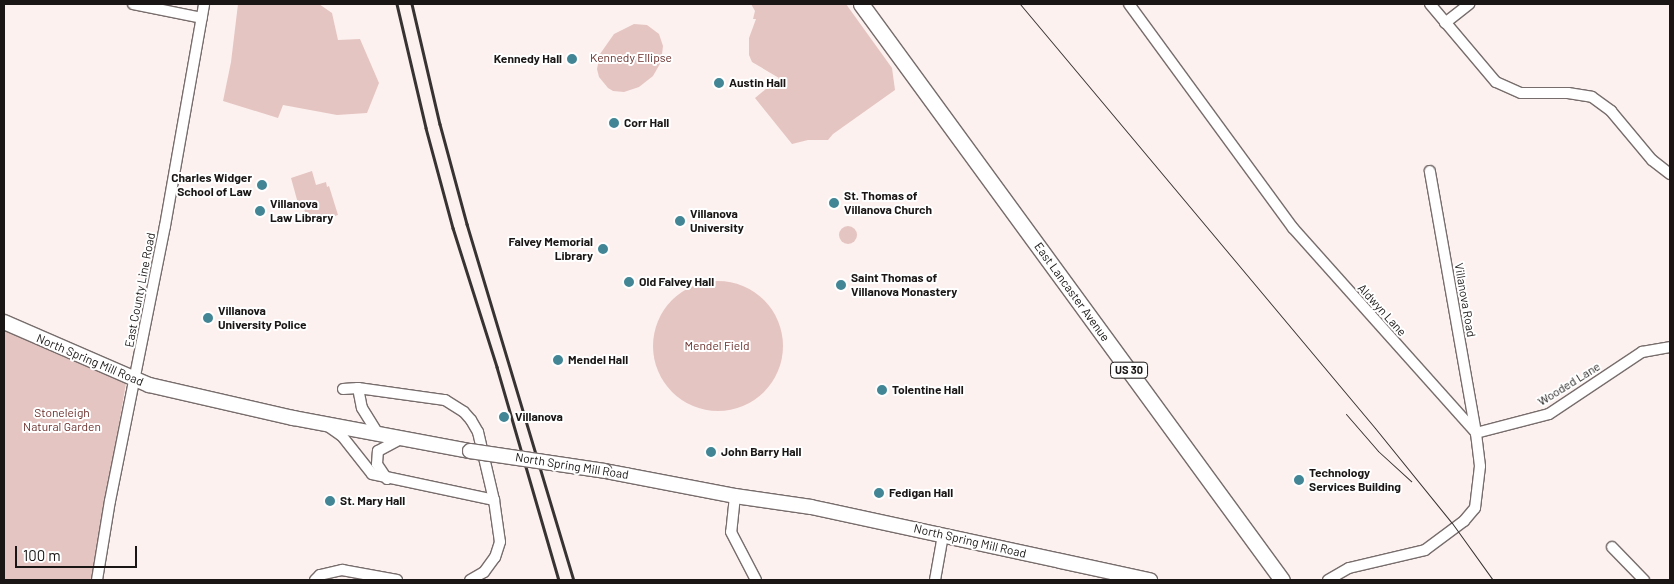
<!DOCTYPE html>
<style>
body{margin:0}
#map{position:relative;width:1674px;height:584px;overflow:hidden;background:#fcf1ef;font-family:Barlow,sans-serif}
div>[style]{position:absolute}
.green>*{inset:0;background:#e5c5c2}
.round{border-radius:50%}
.roads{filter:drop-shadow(1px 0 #776d6c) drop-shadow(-1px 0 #776d6c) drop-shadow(0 1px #776d6c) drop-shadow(0 -1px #776d6c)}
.minor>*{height:10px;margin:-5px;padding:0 5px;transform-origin:5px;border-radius:5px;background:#fff}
.major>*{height:14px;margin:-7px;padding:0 7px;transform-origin:7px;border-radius:7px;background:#fff}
.highway>*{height:15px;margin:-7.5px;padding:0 7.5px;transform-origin:7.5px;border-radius:7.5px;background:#fff}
.tram>*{height:1px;margin:-0.5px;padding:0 0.5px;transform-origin:0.5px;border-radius:0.5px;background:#373332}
.rail>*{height:2.5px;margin:-1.25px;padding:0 1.25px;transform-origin:1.25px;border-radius:1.25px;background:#373332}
.bridges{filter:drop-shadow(1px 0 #776d6c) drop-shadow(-1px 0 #776d6c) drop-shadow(0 1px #776d6c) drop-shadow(0 -1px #776d6c)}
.major-bridge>*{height:14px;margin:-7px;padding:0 7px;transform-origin:7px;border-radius:7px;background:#fff}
.dots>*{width:14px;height:14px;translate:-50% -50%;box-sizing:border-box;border:2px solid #fff;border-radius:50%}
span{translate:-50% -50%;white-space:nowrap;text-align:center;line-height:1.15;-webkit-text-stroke:4px #fff;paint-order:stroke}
.shield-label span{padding:1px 4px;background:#fff;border:1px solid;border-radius:4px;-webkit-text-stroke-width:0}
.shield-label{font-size:11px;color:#191615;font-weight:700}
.park-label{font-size:12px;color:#6a2f2b}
.poi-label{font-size:12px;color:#191615;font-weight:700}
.right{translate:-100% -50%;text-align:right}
.left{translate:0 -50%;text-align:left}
.street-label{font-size:12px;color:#191615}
.frame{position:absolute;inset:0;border:5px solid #191615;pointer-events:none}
.scale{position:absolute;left:15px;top:546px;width:122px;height:22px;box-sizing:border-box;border:2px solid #191615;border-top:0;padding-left:6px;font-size:15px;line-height:18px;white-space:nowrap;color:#191615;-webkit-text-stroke:4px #fff;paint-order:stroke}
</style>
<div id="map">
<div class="green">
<div style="clip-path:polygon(238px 4px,319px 4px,332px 13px,338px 40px,360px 39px,379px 83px,367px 113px,337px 115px,283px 105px,278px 118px,223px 101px,231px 62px)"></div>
<div style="clip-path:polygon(751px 4px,846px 4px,892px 68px,895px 90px,833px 134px,828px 140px,808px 140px,792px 144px,755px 98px,779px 78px,752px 62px,749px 55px,749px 38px,756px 19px,753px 19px,755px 11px)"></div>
<div style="clip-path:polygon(634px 24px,647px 25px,659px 34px,663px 46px,661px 62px,653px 76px,639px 87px,624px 92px,613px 91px,608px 88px,599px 77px,597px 69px,600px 54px,614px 34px)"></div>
<div style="clip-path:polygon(312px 171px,316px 185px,326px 182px,327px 187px,329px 186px,338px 215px,312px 223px,311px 220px,308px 221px,303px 206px,299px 207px,291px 178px)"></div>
<div class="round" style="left:839px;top:226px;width:18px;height:18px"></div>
<div class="round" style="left:653px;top:281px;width:130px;height:130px"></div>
<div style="clip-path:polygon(4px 329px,126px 383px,93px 580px,4px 580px)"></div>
</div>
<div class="roads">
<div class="minor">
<div style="left:133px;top:4px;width:70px;rotate:11.5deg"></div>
<div style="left:1129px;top:4px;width:278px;rotate:53.8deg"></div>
<div style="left:1293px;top:228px;width:275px;rotate:48.2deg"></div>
<div style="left:1430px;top:4px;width:102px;rotate:49.8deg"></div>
<div style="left:1496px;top:82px;width:27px;rotate:24deg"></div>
<div style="left:1521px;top:93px;width:47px"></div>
<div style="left:1568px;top:93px;width:24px;rotate:9deg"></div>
<div style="left:1592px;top:97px;width:24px;rotate:36deg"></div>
<div style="left:1611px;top:111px;width:64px;rotate:50.1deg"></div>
<div style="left:1652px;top:160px;width:23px;rotate:38deg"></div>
<div style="left:1445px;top:23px;width:31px;rotate:-38deg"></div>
<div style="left:358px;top:388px;width:20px;rotate:79deg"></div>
<div style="left:362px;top:408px;width:31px;rotate:58deg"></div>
<div style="left:343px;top:389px;width:15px;rotate:-4deg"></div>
<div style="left:358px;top:388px;width:88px;rotate:7.9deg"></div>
<div style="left:445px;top:400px;width:22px;rotate:32deg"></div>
<div style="left:464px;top:412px;width:11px;rotate:49deg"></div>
<div style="left:471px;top:420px;width:14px;rotate:60deg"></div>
<div style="left:478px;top:432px;width:70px;rotate:76.8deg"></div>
<div style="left:494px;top:500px;width:42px;rotate:81.9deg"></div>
<div style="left:500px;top:542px;width:16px;rotate:108deg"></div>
<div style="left:495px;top:557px;width:19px;rotate:126deg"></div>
<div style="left:484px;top:572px;width:16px;rotate:150deg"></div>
<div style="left:329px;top:427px;width:16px;rotate:35deg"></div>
<div style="left:342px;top:436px;width:48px;rotate:51.7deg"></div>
<div style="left:372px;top:474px;width:125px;rotate:12deg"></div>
<div style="left:1476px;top:433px;width:75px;rotate:-14.6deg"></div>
<div style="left:1549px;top:414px;width:112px;rotate:-33.7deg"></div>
<div style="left:1642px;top:352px;width:28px;rotate:-10deg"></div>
<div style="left:387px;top:479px;width:18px;rotate:-124deg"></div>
<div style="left:377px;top:464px;width:13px;rotate:-86deg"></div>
<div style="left:378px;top:451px;width:27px;rotate:-28deg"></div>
<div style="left:735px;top:496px;width:36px;rotate:96deg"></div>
<div style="left:731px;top:532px;width:54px;rotate:62.5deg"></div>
<div style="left:1612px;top:547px;width:46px;rotate:45.9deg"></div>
<div style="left:97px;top:580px;width:80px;rotate:-80.7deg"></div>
<div style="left:110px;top:501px;width:280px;rotate:-78.7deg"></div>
<div style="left:165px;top:226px;width:225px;rotate:-80deg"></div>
<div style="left:315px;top:580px;width:7px;rotate:-45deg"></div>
<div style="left:320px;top:575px;width:23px;rotate:-13deg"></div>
<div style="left:342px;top:570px;width:56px;rotate:10.3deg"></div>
<div style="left:935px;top:580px;width:46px;rotate:-79.9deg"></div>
<div style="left:1328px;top:580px;width:24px;rotate:-30deg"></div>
<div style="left:1349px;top:568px;width:78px;rotate:-13.3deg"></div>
<div style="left:1425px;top:550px;width:49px;rotate:-36.6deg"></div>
<div style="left:1464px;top:521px;width:17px;rotate:-50deg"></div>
<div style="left:1475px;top:508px;width:42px;rotate:-83.2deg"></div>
<div style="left:1480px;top:466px;width:33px;rotate:-97deg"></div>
<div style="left:1476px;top:433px;width:266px;rotate:-100deg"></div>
</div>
<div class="major">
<div style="left:4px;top:322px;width:158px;rotate:23.5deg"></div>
<div style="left:149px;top:385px;width:148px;rotate:12.9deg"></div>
<div style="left:293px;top:418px;width:180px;rotate:10.6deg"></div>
<div style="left:605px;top:471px;width:132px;rotate:10.9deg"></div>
<div style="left:735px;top:496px;width:77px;rotate:8.2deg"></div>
<div style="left:811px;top:507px;width:347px;rotate:12.2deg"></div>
</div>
<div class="highway">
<div style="left:861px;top:4px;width:713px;rotate:53.84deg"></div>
</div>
</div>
<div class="tram">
<div style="left:1020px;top:4px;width:553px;rotate:50.06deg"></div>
<div style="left:1375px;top:428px;width:122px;rotate:51deg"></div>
<div style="left:1452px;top:523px;width:70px;rotate:54.3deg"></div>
<div style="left:1346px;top:414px;width:49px;rotate:49.1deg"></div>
<div style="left:1378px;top:451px;width:45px;rotate:42.3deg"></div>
</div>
<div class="rail">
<div style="left:397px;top:4px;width:127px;rotate:76.8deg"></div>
<div style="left:426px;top:128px;width:104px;rotate:74.9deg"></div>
<div style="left:453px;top:228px;width:146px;rotate:72.4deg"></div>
<div style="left:497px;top:367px;width:222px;rotate:73.8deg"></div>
<div style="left:412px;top:4px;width:123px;rotate:76.9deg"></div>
<div style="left:440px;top:124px;width:104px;rotate:74.9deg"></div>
<div style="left:467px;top:224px;width:372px;rotate:73.3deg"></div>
</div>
<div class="bridges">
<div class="major-bridge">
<div style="left:470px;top:451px;width:136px;rotate:8.4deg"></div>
</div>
</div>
<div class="dots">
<div style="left:572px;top:59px;background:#428594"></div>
<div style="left:719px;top:83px;background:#428594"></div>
<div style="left:614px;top:123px;background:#428594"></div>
<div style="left:262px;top:185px;background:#428594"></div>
<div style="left:834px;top:203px;background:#428594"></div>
<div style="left:260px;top:211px;background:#428594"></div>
<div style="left:680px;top:221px;background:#428594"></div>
<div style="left:603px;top:249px;background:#428594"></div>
<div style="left:629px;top:282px;background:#428594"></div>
<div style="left:841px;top:285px;background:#428594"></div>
<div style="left:208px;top:318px;background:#428594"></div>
<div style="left:558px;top:360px;background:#428594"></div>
<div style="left:882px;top:390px;background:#428594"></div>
<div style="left:504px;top:417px;background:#428594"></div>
<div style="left:711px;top:452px;background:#428594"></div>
<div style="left:1299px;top:480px;background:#428594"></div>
<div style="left:879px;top:493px;background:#428594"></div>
<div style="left:330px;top:501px;background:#428594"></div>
</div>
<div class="shield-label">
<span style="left:1129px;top:370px">US 30</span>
</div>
<div class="park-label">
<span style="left:631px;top:58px">Kennedy Ellipse</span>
<span style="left:717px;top:346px">Mendel Field</span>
<span style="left:62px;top:420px">Stoneleigh<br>Natural Garden</span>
</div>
<div class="poi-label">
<span class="right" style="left:562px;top:59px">Kennedy Hall</span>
<span class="left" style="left:729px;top:83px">Austin Hall</span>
<span class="left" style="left:624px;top:123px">Corr Hall</span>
<span class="right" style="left:252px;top:185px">Charles Widger<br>School of Law</span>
<span class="left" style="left:844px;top:203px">St. Thomas of<br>Villanova Church</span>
<span class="left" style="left:270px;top:211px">Villanova<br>Law Library</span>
<span class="left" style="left:690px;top:221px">Villanova<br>University</span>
<span class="right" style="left:593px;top:249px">Falvey Memorial<br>Library</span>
<span class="left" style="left:851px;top:285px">Saint Thomas of<br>Villanova Monastery</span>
<span class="left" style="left:639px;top:282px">Old Falvey Hall</span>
<span class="left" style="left:218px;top:318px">Villanova<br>University Police</span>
<span class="left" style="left:568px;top:360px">Mendel Hall</span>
<span class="left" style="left:892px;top:390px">Tolentine Hall</span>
<span class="left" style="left:515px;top:417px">Villanova</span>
<span class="left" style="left:721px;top:452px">John Barry Hall</span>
<span class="left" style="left:1309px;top:480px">Technology<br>Services Building</span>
<span class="left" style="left:889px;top:493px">Fedigan Hall</span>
<span class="left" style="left:340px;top:501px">St. Mary Hall</span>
</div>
<div class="street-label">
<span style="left:140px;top:290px;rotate:-79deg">East County Line Road</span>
<span style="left:1072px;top:292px;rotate:54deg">East Lancaster Avenue</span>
<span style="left:1465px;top:300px;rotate:80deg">Villanova Road</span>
<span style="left:1382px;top:310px;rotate:48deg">Aldwyn Lane</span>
<span style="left:90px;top:360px;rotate:23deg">North Spring Mill Road</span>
<span style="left:1569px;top:384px;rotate:-32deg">Wooded Lane</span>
<span style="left:572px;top:466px;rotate:9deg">North Spring Mill Road</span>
<span style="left:970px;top:541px;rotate:13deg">North Spring Mill Road</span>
</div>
<div class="frame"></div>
<div class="scale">100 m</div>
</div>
